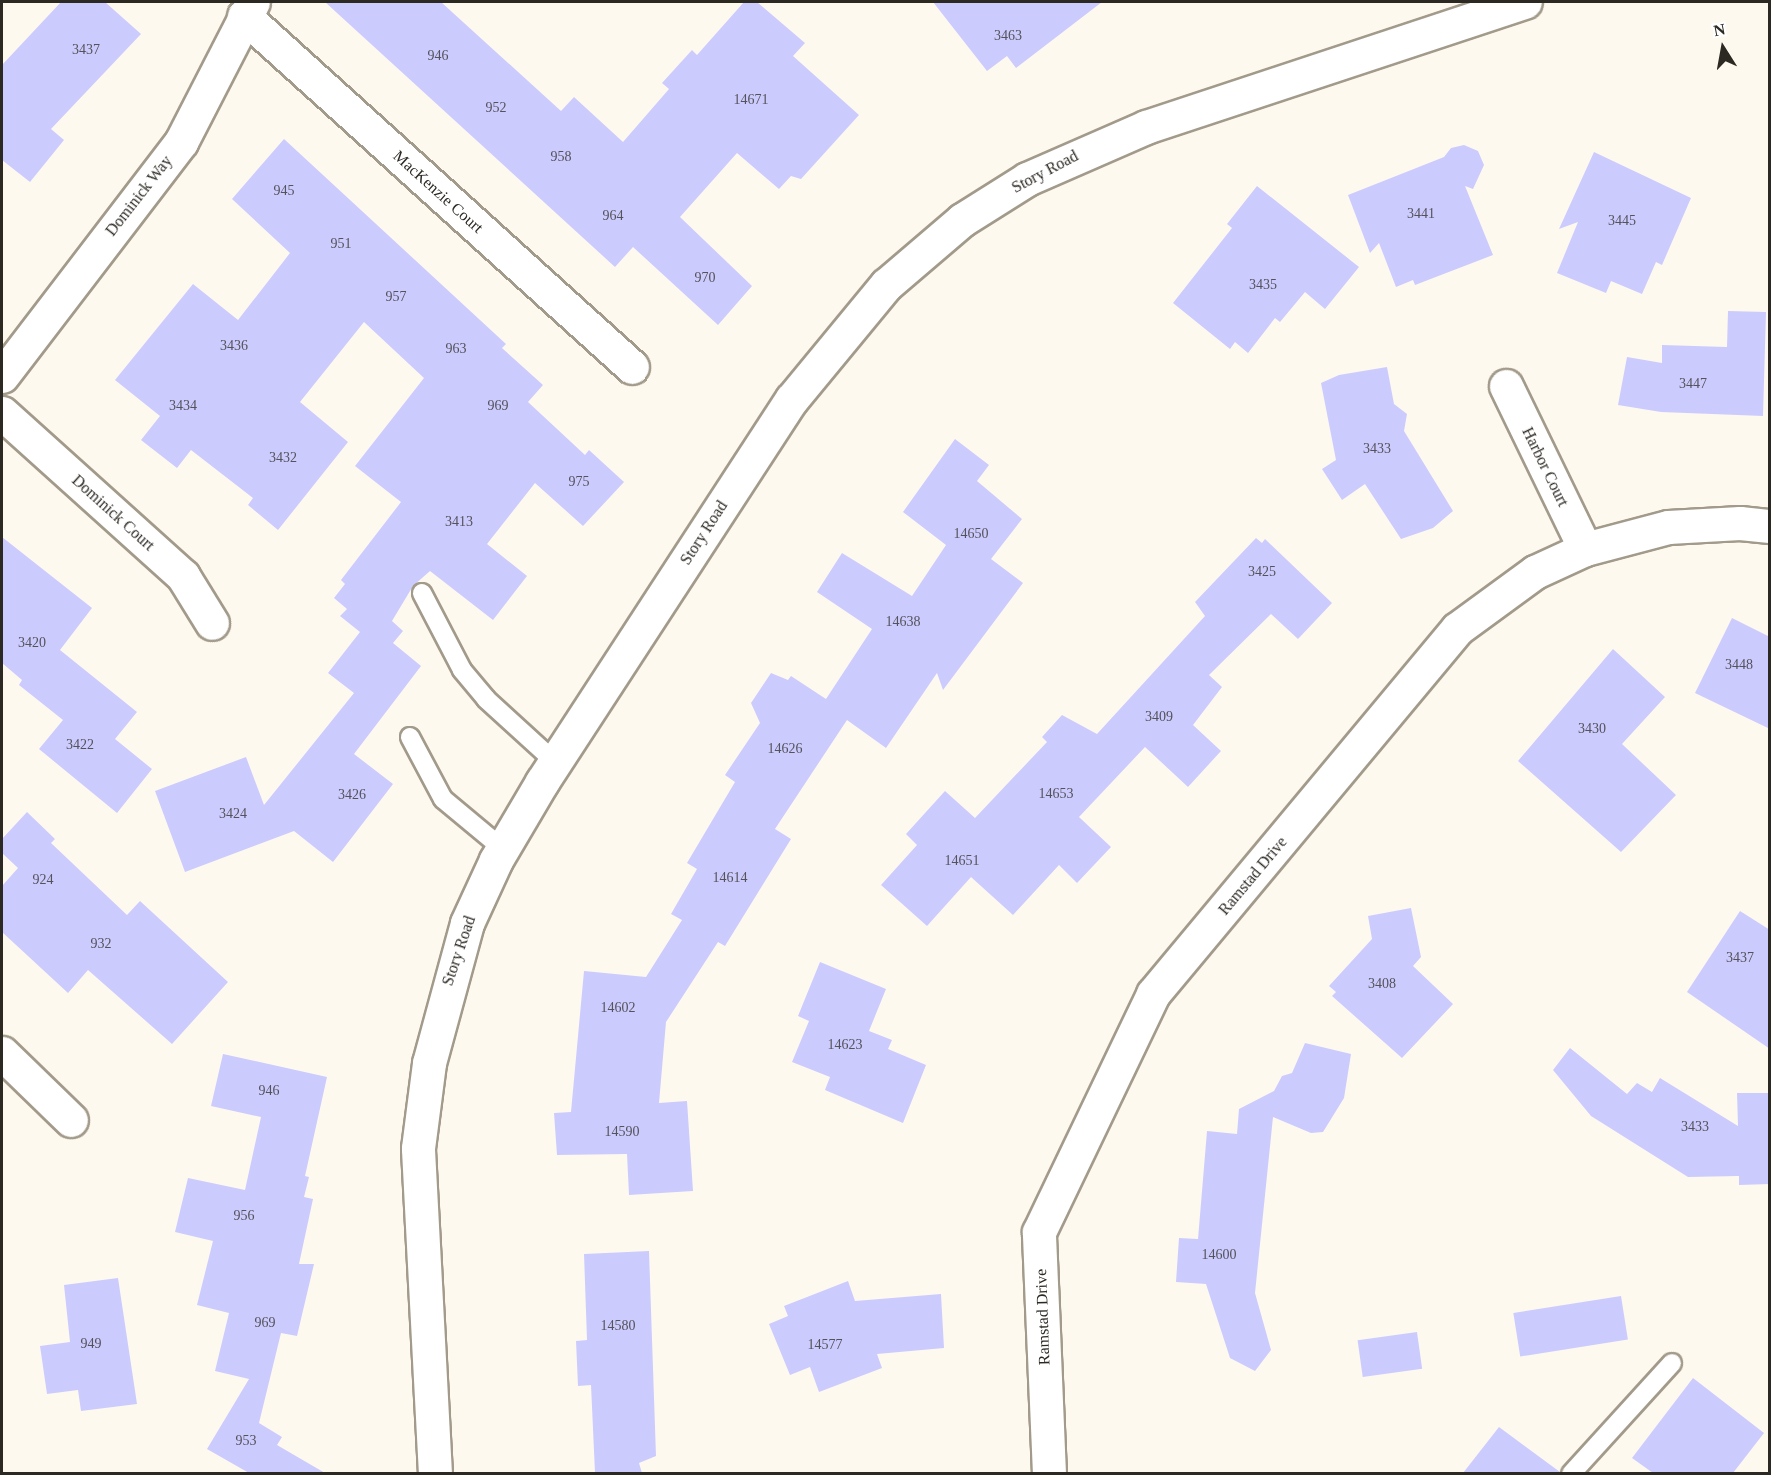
<!DOCTYPE html>
<style>
body{margin:0}
#map{position:relative;width:1771px;height:1475px;overflow:hidden;background:#fef9ef;font-family:Georgia,serif}
div>[style]{position:absolute}
.building>*{inset:0;background:#cccbfe;transform-origin:0 0}
.roads{filter:drop-shadow(2px 0 #a29a8a) drop-shadow(-2px 0 #a29a8a) drop-shadow(0 2px #a29a8a) drop-shadow(0 -2px #a29a8a)}
.service>*{height:18px;margin:-9px;padding:0 9px;transform-origin:9px;border-radius:9px;background:#fff}
.minor>*{height:33px;margin:-16.5px;padding:0 16.5px;transform-origin:16.5px;border-radius:16.5px;background:#fff}
.tertiary>*{height:33px;margin:-16.5px;padding:0 16.5px;transform-origin:16.5px;border-radius:16.5px;background:#fff}
span{translate:-50% -50%;white-space:nowrap;text-align:center;line-height:1.15;-webkit-text-stroke:5px #fff;paint-order:stroke}
.number-label{font-size:14px;color:#54525a}
.number-label span{-webkit-text-stroke-width:0}
.street-label{font-size:16px;color:#2c2923}
.frame{position:absolute;inset:0;border:3px solid #2c2923;pointer-events:none}
.north{position:absolute;left:1693px;top:18px;width:60px;height:60px;-webkit-text-stroke:4px #fff;paint-order:stroke;rotate:349deg;font-size:16px;font-weight:700;line-height:24px;text-align:center;color:#2c2923}
.north::after{content:'';display:block;margin:auto;width:21px;height:27px;background:#2c2923;clip-path:polygon(50% 0,100% 100%,50% 72%,0 100%)}
</style>
<div id="map">
<div class="building">
<div style="clip-path:polygon(61px 2px,105px 2px,141px 34px,51px 129px,64px 140px,30px 182px,2px 160px,2px 65px)"></div>
<div style="clip-path:polygon(325px 2px,441px 2px,561px 111px,574px 97px,623px 142px,669px 89px,662px 83px,692px 50px,697px 55px,744px 2px,757px 2px,805px 43px,793px 56px,859px 115px,801px 179px,791px 176px,779px 189px,737px 153px,680px 217px,752px 286px,718px 325px,633px 247px,615px 267px)"></div>
<div style="clip-path:polygon(933px 2px,1102px 2px,1016px 68px,1007px 56px,987px 71px)"></div>
<div style="clip-path:polygon(284px 139px,506px 344px,502px 348px,543px 385px,528px 402px,585px 455px,589px 450px,624px 482px,583px 526px,535px 483px,487px 544px,527px 576px,493px 620px,430px 571px,413px 586px,392px 621px,403px 631px,393px 643px,421px 666px,354px 754px,393px 784px,333px 862px,294px 831px,185px 872px,155px 791px,246px 757px,264px 805px,354px 693px,328px 673px,360px 632px,340px 616px,347px 609px,334px 598px,345px 584px,341px 580px,401px 502px,355px 466px,424px 378px,364px 322px,300px 402px,348px 442px,278px 530px,248px 505px,253px 498px,191px 450px,177px 468px,141px 440px,160px 416px,115px 380px,193px 284px,238px 320px,290px 253px,232px 199px)"></div>
<div style="clip-path:polygon(1464px 145px,1478px 151px,1484px 165px,1473px 189px,1465px 186px,1493px 255px,1415px 285px,1413px 280px,1396px 287px,1379px 243px,1370px 253px,1348px 195px,1444px 157px,1451px 148px)"></div>
<div style="clip-path:polygon(1594px 152px,1691px 198px,1662px 265px,1656px 262px,1642px 294px,1611px 281px,1606px 293px,1557px 273px,1578px 222px,1559px 229px)"></div>
<div style="clip-path:polygon(1257px 186px,1359px 267px,1325px 309px,1305px 292px,1280px 322px,1275px 318px,1248px 353px,1235px 342px,1230px 349px,1173px 303px,1232px 228px,1227px 224px)"></div>
<div style="clip-path:polygon(1728px 311px,1766px 312px,1763px 416px,1661px 412px,1618px 405px,1627px 357px,1662px 363px,1662px 345px,1727px 347px)"></div>
<div style="clip-path:polygon(1387px 367px,1394px 404px,1407px 414px,1404px 431px,1453px 511px,1433px 528px,1401px 539px,1365px 484px,1342px 500px,1322px 469px,1336px 460px,1321px 383px,1339px 375px)"></div>
<div style="clip-path:polygon(955px 439px,989px 465px,977px 481px,1022px 519px,991px 559px,1023px 583px,943px 690px,937px 673px,886px 748px,847px 720px,775px 829px,791px 839px,725px 946px,718px 942px,666px 1022px,659px 1103px,687px 1101px,693px 1191px,629px 1195px,627px 1154px,557px 1155px,554px 1113px,571px 1112px,584px 971px,646px 977px,682px 920px,671px 914px,697px 869px,687px 863px,735px 782px,725px 775px,760px 723px,751px 703px,771px 673px,788px 680px,791px 676px,826px 699px,872px 629px,817px 592px,842px 553px,912px 596px,946px 545px,903px 512px)"></div>
<div style="clip-path:polygon(2px 537px,92px 608px,60px 650px,137px 712px,115px 739px,152px 769px,117px 813px,39px 749px,63px 720px,19px 685px,22px 680px,2px 663px)"></div>
<div style="clip-path:polygon(1256px 538px,1262px 543px,1265px 539px,1332px 603px,1298px 639px,1271px 614px,1209px 675px,1222px 687px,1193px 725px,1221px 751px,1188px 787px,1145px 747px,1079px 817px,1111px 847px,1077px 883px,1059px 865px,1013px 915px,971px 877px,927px 926px,881px 885px,917px 845px,906px 834px,945px 791px,975px 818px,1047px 742px,1042px 737px,1062px 715px,1097px 734px,1205px 616px,1195px 602px)"></div>
<div style="clip-path:polygon(1732px 618px,1770px 637px,1770px 729px,1695px 693px)"></div>
<div style="clip-path:polygon(1613px 649px,1665px 697px,1622px 744px,1676px 795px,1621px 852px,1518px 761px)"></div>
<div style="clip-path:polygon(27px 812px,55px 839px,51px 843px,127px 915px,140px 901px,228px 982px,172px 1044px,88px 970px,68px 993px,2px 932px,2px 886px,18px 868px,2px 853px,2px 839px)"></div>
<div style="clip-path:polygon(1411px 908px,1421px 957px,1413px 966px,1453px 1004px,1402px 1058px,1332px 996px,1336px 992px,1329px 986px,1372px 939px,1368px 916px)"></div>
<div style="clip-path:polygon(1740px 911px,1770px 930px,1770px 1049px,1687px 992px)"></div>
<div style="clip-path:polygon(820px 962px,886px 989px,869px 1031px,892px 1040px,888px 1049px,926px 1065px,903px 1123px,825px 1090px,830px 1077px,792px 1062px,809px 1021px,798px 1016px)"></div>
<div style="clip-path:polygon(1305px 1043px,1351px 1054px,1344px 1098px,1323px 1132px,1311px 1133px,1273px 1117px,1255px 1293px,1271px 1350px,1255px 1371px,1230px 1358px,1206px 1284px,1176px 1282px,1179px 1238px,1198px 1239px,1207px 1131px,1237px 1134px,1239px 1109px,1274px 1091px,1282px 1076px,1292px 1073px)"></div>
<div style="clip-path:polygon(1570px 1048px,1627px 1094px,1637px 1083px,1652px 1092px,1660px 1078px,1738px 1126px,1737px 1093px,1770px 1093px,1770px 1184px,1739px 1185px,1739px 1176px,1688px 1177px,1591px 1116px,1553px 1070px)"></div>
<div style="clip-path:polygon(223px 1054px,327px 1077px,305px 1176px,309px 1177px,304px 1197px,313px 1199px,299px 1264px,314px 1264px,297px 1336px,281px 1333px,259px 1423px,282px 1437px,277px 1445px,325px 1473px,249px 1473px,207px 1449px,249px 1379px,215px 1371px,229px 1313px,197px 1305px,213px 1241px,175px 1232px,188px 1178px,245px 1190px,261px 1117px,211px 1106px)"></div>
<div style="clip-path:polygon(649px 1251px,656px 1456px,639px 1463px,642px 1473px,595px 1473px,591px 1385px,578px 1386px,576px 1341px,587px 1340px,584px 1254px)"></div>
<div style="clip-path:polygon(118px 1278px,137px 1404px,81px 1411px,78px 1390px,47px 1394px,40px 1346px,70px 1342px,64px 1285px)"></div>
<div style="clip-path:polygon(848px 1281px,855px 1301px,941px 1294px,944px 1348px,877px 1354px,882px 1368px,819px 1392px,810px 1367px,790px 1375px,769px 1324px,788px 1316px,784px 1306px)"></div>
<div style="left:1621px;top:1296px;width:44px;height:109px;rotate:81deg"></div>
<div style="left:1417px;top:1332px;width:37px;height:60px;rotate:82deg"></div>
<div style="clip-path:polygon(1693px 1378px,1764px 1433px,1733px 1473px,1653px 1473px,1632px 1458px)"></div>
<div style="clip-path:polygon(1499px 1427px,1560px 1472px,1560px 1473px,1463px 1473px)"></div>
</div>
<div class="roads">
<div class="service">
<div style="left:422px;top:593px;width:87px;rotate:62.5deg"></div>
<div style="left:462px;top:670px;width:38px;rotate:50deg"></div>
<div style="left:486px;top:699px;width:93px;rotate:42.4deg"></div>
<div style="left:410px;top:737px;width:70px;rotate:62deg"></div>
<div style="left:443px;top:799px;width:78px;rotate:39.8deg"></div>
<div style="left:1571px;top:1474px;width:150px;rotate:-47.7deg"></div>
</div>
<div class="minor">
<div style="left:244px;top:16px;width:523px;rotate:42.13deg"></div>
<div style="left:2px;top:376px;width:295px;rotate:-52.6deg"></div>
<div style="left:181px;top:142px;width:157px;rotate:-62.8deg"></div>
<div style="left:1506px;top:386px;width:181px;rotate:64.1deg"></div>
<div style="left:2px;top:413px;width:244px;rotate:42deg"></div>
<div style="left:183px;top:576px;width:55px;rotate:58.3deg"></div>
<div style="left:2px;top:1053px;width:96px;rotate:44.2deg"></div>
<div style="left:1049px;top:1474px;width:242px;rotate:-92.4deg"></div>
<div style="left:1039px;top:1232px;width:264px;rotate:-64.4deg"></div>
<div style="left:1153px;top:994px;width:475px;rotate:-50.2deg"></div>
<div style="left:1457px;top:629px;width:97px;rotate:-36.2deg"></div>
<div style="left:1535px;top:572px;width:55px;rotate:-24.7deg"></div>
<div style="left:1585px;top:549px;width:86px;rotate:-14.8deg"></div>
<div style="left:1668px;top:527px;width:72px;rotate:-3.2deg"></div>
<div style="left:1740px;top:523px;width:30px;rotate:6deg"></div>
</div>
<div class="tertiary">
<div style="left:435px;top:1474px;width:326px;rotate:-93deg"></div>
<div style="left:418px;top:1148px;width:86px;rotate:-82.6deg"></div>
<div style="left:429px;top:1063px;width:145px;rotate:-74.8deg"></div>
<div style="left:467px;top:923px;width:69px;rotate:-65.3deg"></div>
<div style="left:496px;top:860px;width:91px;rotate:-59.5deg"></div>
<div style="left:542px;top:782px;width:457px;rotate:-56.9deg"></div>
<div style="left:792px;top:399px;width:148px;rotate:-50.5deg"></div>
<div style="left:886px;top:285px;width:100px;rotate:-40.5deg"></div>
<div style="left:962px;top:220px;width:77px;rotate:-32.2deg"></div>
<div style="left:1027px;top:179px;width:130px;rotate:-23.6deg"></div>
<div style="left:1146px;top:127px;width:399px;rotate:-18.3deg"></div>
</div>
</div>
<div class="number-label">
<span style="left:1008px;top:36px">3463</span>
<span style="left:86px;top:50px">3437</span>
<span style="left:438px;top:56px">946</span>
<span style="left:751px;top:100px">14671</span>
<span style="left:496px;top:108px">952</span>
<span style="left:561px;top:157px">958</span>
<span style="left:284px;top:191px">945</span>
<span style="left:1421px;top:214px">3441</span>
<span style="left:613px;top:216px">964</span>
<span style="left:1622px;top:221px">3445</span>
<span style="left:341px;top:244px">951</span>
<span style="left:705px;top:278px">970</span>
<span style="left:1263px;top:285px">3435</span>
<span style="left:396px;top:297px">957</span>
<span style="left:234px;top:346px">3436</span>
<span style="left:456px;top:349px">963</span>
<span style="left:1693px;top:384px">3447</span>
<span style="left:183px;top:406px">3434</span>
<span style="left:498px;top:406px">969</span>
<span style="left:1377px;top:449px">3433</span>
<span style="left:283px;top:458px">3432</span>
<span style="left:579px;top:482px">975</span>
<span style="left:459px;top:522px">3413</span>
<span style="left:971px;top:534px">14650</span>
<span style="left:1262px;top:572px">3425</span>
<span style="left:903px;top:622px">14638</span>
<span style="left:32px;top:643px">3420</span>
<span style="left:1739px;top:665px">3448</span>
<span style="left:1159px;top:717px">3409</span>
<span style="left:1592px;top:729px">3430</span>
<span style="left:80px;top:745px">3422</span>
<span style="left:785px;top:749px">14626</span>
<span style="left:1056px;top:794px">14653</span>
<span style="left:352px;top:795px">3426</span>
<span style="left:233px;top:814px">3424</span>
<span style="left:962px;top:861px">14651</span>
<span style="left:730px;top:878px">14614</span>
<span style="left:43px;top:880px">924</span>
<span style="left:101px;top:944px">932</span>
<span style="left:1740px;top:958px">3437</span>
<span style="left:1382px;top:984px">3408</span>
<span style="left:618px;top:1008px">14602</span>
<span style="left:845px;top:1045px">14623</span>
<span style="left:269px;top:1091px">946</span>
<span style="left:1695px;top:1127px">3433</span>
<span style="left:622px;top:1132px">14590</span>
<span style="left:244px;top:1216px">956</span>
<span style="left:1219px;top:1255px">14600</span>
<span style="left:265px;top:1323px">969</span>
<span style="left:618px;top:1326px">14580</span>
<span style="left:91px;top:1344px">949</span>
<span style="left:825px;top:1345px">14577</span>
<span style="left:246px;top:1441px">953</span>
</div>
<div class="street-label">
<span style="left:1045px;top:172px;rotate:-28deg">Story Road</span>
<span style="left:438px;top:192px;rotate:42deg">MacKenzie Court</span>
<span style="left:139px;top:196px;rotate:-52deg">Dominick Way</span>
<span style="left:1545px;top:467px;rotate:64deg">Harbor Court</span>
<span style="left:113px;top:513px;rotate:42deg">Dominick Court</span>
<span style="left:704px;top:533px;rotate:-57deg">Story Road</span>
<span style="left:1253px;top:876px;rotate:-50deg">Ramstad Drive</span>
<span style="left:459px;top:951px;rotate:-71deg">Story Road</span>
<span style="left:1043px;top:1317px;rotate:-92deg">Ramstad Drive</span>
</div>
<div class="frame"></div>
<div class="north">N</div>
</div>
